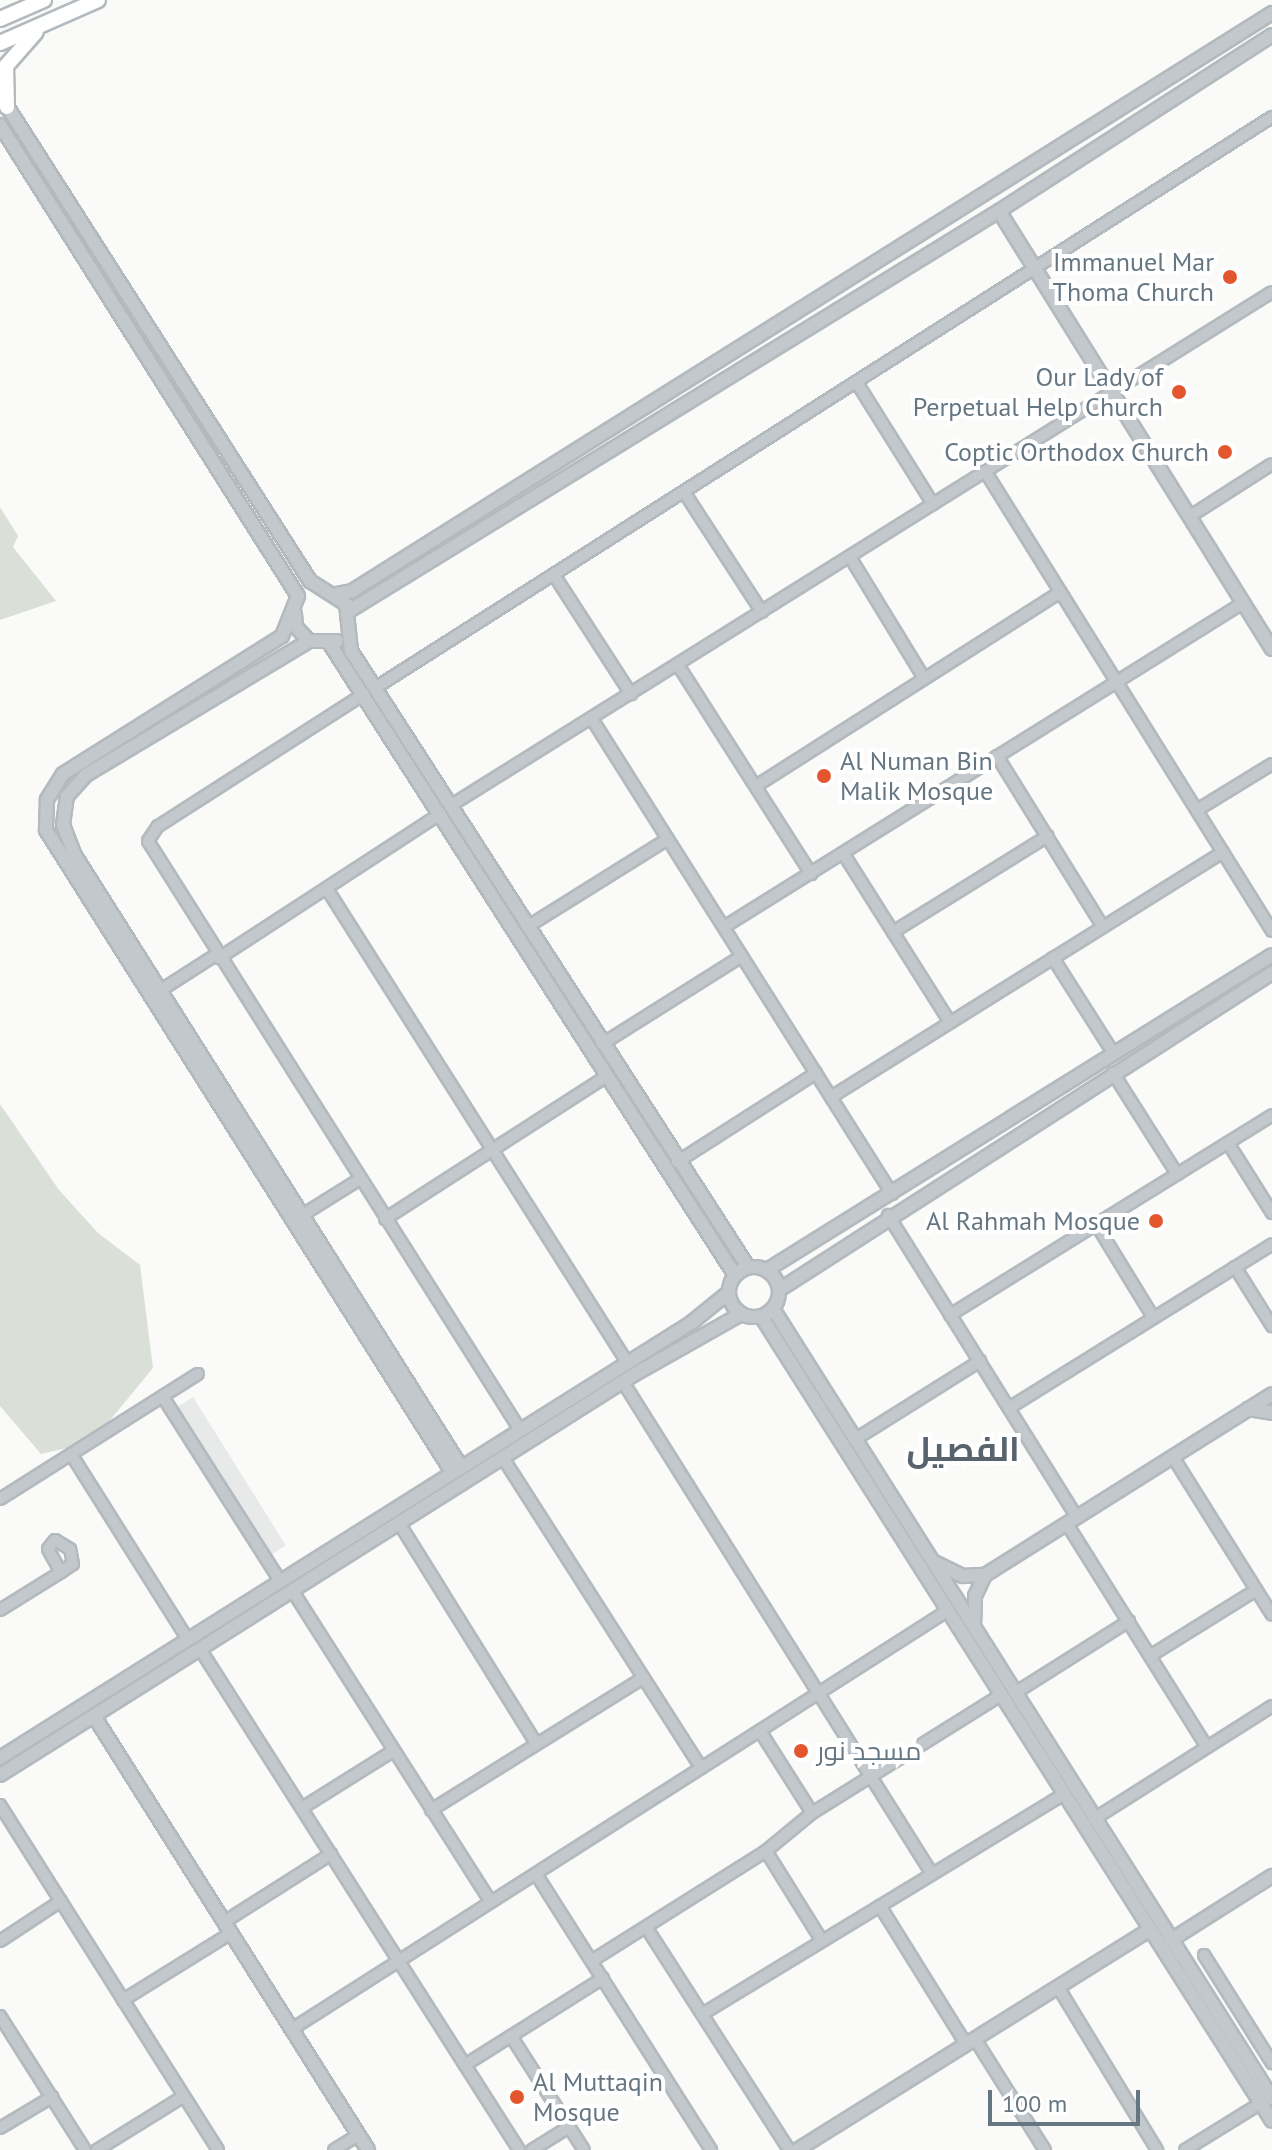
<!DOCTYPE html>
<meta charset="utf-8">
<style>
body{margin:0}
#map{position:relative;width:1272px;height:2150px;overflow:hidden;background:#fafaf8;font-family:"PT Sans",Cairo,sans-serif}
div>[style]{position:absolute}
.built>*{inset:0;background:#e8e9e9;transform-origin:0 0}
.green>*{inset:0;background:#dadfd7}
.roads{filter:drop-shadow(2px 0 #b3babf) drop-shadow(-2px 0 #b3babf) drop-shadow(0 2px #b3babf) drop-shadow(0 -2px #b3babf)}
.minor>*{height:10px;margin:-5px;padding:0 5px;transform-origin:5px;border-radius:5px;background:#c3c8cc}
.tertiary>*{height:12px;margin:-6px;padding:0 6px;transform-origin:6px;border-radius:6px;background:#c3c8cc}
.tertiary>.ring{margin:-6px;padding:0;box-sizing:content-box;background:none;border:12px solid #c3c8cc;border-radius:50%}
.secondary>*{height:14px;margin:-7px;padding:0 7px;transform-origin:7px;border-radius:7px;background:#fff}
.dots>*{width:22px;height:22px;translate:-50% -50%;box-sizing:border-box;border:4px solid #fff;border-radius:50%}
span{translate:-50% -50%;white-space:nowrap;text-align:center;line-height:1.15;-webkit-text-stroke:8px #fff;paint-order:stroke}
.poi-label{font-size:26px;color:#657683}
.right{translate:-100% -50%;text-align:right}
.left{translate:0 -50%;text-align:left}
.district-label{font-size:34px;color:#57646e;font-weight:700}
.scale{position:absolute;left:988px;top:2090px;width:152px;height:36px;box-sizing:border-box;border:4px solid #657683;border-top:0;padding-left:10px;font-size:24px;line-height:28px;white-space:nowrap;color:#657683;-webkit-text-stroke:6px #fff;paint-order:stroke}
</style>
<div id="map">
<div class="built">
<div style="left:193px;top:1397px;width:175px;height:24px;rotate:58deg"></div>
</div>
<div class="green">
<div style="clip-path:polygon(0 507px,18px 536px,13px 547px,56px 601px,0 620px)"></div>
<div style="clip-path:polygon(0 1104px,59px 1190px,98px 1233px,140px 1265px,153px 1368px,92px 1442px,41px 1454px,0 1406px)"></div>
</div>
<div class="roads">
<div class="minor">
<div style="left:857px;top:383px;width:143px;rotate:57.9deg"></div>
<div style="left:985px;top:471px;width:542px;rotate:58.04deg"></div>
<div style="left:684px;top:492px;width:143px;rotate:57deg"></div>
<div style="left:1189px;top:517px;width:98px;rotate:-32.6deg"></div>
<div style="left:850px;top:557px;width:142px;rotate:58.6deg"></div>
<div style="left:554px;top:575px;width:142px;rotate:57.1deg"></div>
<div style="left:678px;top:665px;width:248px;rotate:57.5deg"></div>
<div style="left:375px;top:688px;width:1063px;rotate:-32.48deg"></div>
<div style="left:364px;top:694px;width:245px;rotate:147.3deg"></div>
<div style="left:158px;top:826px;width:18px;rotate:124deg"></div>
<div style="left:148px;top:841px;width:697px;rotate:57.72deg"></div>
<div style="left:592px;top:719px;width:562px;rotate:57.72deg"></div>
<div style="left:997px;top:756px;width:201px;rotate:58.2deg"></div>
<div style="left:756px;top:786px;width:361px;rotate:-32.5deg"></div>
<div style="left:450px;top:806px;width:969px;rotate:-32.02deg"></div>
<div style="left:1197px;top:810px;width:88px;rotate:-31.5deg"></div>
<div style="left:843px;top:853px;width:200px;rotate:57.7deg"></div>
<div style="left:327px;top:889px;width:560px;rotate:57.62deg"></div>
<div style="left:527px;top:927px;width:166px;rotate:-32deg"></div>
<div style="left:724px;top:927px;width:612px;rotate:-31.98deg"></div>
<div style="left:893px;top:932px;width:182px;rotate:-31.8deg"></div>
<div style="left:219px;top:958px;width:264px;rotate:-33.1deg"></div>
<div style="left:1053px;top:958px;width:114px;rotate:57.6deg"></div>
<div style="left:161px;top:990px;width:67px;rotate:-32.7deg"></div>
<div style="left:602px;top:1044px;width:165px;rotate:-32.2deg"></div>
<div style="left:1113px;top:1073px;width:120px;rotate:57.6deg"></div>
<div style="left:831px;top:1097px;width:462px;rotate:-32deg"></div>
<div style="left:1228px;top:1143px;width:83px;rotate:57.8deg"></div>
<div style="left:677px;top:1162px;width:165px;rotate:-32.6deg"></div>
<div style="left:304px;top:1214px;width:66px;rotate:-32deg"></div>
<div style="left:888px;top:1215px;width:356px;rotate:58deg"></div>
<div style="left:385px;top:1219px;width:264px;rotate:-32.8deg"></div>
<div style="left:1096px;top:1224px;width:109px;rotate:58.5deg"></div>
<div style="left:1235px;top:1267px;width:70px;rotate:57.9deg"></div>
<div style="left:950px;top:1315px;width:379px;rotate:-31.8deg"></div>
<div style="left:623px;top:1382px;width:581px;rotate:57.87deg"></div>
<div style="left:163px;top:1397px;width:219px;rotate:57.5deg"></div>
<div style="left:1009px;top:1408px;width:310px;rotate:-31.9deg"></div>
<div style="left:854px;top:1440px;width:149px;rotate:-32.1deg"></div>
<div style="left:71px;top:1454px;width:220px;rotate:57.8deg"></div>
<div style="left:1173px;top:1457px;width:186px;rotate:57.9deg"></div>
<div style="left:503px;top:1458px;width:368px;rotate:57.4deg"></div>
<div style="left:0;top:1499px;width:234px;rotate:-32.3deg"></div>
<div style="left:399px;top:1523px;width:259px;rotate:58.1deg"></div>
<div style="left:1067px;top:1524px;width:263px;rotate:57.9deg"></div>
<div style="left:292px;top:1590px;width:370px;rotate:57.5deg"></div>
<div style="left:0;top:1610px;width:72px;rotate:-31.9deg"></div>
<div style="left:61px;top:1572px;width:14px;rotate:-34deg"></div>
<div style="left:73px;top:1564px;width:15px;rotate:-101deg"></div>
<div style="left:70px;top:1549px;width:17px;rotate:-149deg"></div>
<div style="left:55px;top:1540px;width:11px;rotate:128deg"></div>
<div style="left:48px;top:1549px;width:26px;rotate:61deg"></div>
<div style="left:200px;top:1649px;width:594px;rotate:57.51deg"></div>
<div style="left:1150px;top:1656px;width:125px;rotate:-31.9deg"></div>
<div style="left:1015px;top:1693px;width:135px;rotate:-32.3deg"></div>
<div style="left:760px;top:1731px;width:97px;rotate:57.6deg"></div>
<div style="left:0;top:1805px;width:408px;rotate:57.7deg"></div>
<div style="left:302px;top:1808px;width:107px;rotate:-32.1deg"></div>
<div style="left:431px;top:1810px;width:250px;rotate:-31.9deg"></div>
<div style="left:1094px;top:1819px;width:211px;rotate:-32.4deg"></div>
<div style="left:766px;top:1851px;width:106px;rotate:58.1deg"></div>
<div style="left:536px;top:1874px;width:327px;rotate:57.6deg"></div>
<div style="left:880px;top:1906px;width:163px;rotate:58.1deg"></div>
<div style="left:224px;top:1922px;width:127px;rotate:-32.4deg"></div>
<div style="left:646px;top:1927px;width:265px;rotate:57.3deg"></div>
<div style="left:0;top:1941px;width:73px;rotate:-33.3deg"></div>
<div style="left:1204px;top:1955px;width:128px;rotate:57.8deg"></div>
<div style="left:593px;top:1960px;width:204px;rotate:-32.2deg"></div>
<div style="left:766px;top:1851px;width:60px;rotate:-39.6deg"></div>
<div style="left:812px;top:1813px;width:223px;rotate:-32deg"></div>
<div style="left:1058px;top:1987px;width:191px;rotate:58.7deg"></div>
<div style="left:123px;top:2000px;width:127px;rotate:-31.8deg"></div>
<div style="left:704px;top:2013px;width:421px;rotate:-31.3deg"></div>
<div style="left:0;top:2016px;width:159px;rotate:57.6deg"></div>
<div style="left:292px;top:2029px;width:777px;rotate:-32.54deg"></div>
<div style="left:511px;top:2036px;width:135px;rotate:57.4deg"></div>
<div style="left:975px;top:2039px;width:131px;rotate:57.8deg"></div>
<div style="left:465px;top:2065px;width:163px;rotate:-32.2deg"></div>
<div style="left:0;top:2128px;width:61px;rotate:-30.8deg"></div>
<div style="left:97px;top:2150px;width:102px;rotate:-31.8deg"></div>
<div style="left:334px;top:2150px;width:28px;rotate:-32deg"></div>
<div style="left:532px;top:2150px;width:44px;rotate:-31.9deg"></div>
<div style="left:1185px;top:2150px;width:89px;rotate:-31.7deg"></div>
</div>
<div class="tertiary">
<div style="left:3px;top:100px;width:571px;rotate:57.45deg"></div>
<div style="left:310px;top:581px;width:43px;rotate:32.6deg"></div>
<div style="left:346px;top:604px;width:47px;rotate:83.9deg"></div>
<div style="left:351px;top:651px;width:733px;rotate:57.2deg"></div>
<div style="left:0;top:125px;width:557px;rotate:57.68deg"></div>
<div style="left:298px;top:596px;width:43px;rotate:111.8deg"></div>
<div style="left:282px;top:636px;width:259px;rotate:147.8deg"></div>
<div style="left:63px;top:774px;width:31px;rotate:122deg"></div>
<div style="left:47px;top:800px;width:30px;rotate:92deg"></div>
<div style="left:46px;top:830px;width:760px;rotate:57.69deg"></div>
<div style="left:999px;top:211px;width:516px;rotate:58.07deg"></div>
<div style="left:337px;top:594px;width:15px;rotate:-11deg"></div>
<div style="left:352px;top:591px;width:1087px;rotate:-32.14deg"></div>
<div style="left:349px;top:611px;width:763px;rotate:-31.61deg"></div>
<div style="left:999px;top:211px;width:325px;rotate:-32.8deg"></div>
<div style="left:295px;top:614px;width:13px;rotate:86deg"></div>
<div style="left:296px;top:627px;width:19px;rotate:47deg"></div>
<div style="left:309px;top:641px;width:28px"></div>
<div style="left:309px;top:641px;width:260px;rotate:149deg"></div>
<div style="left:86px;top:775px;width:28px;rotate:132deg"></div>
<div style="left:67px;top:796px;width:29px;rotate:98deg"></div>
<div style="left:63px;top:825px;width:31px;rotate:69deg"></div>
<div style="left:74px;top:854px;width:725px;rotate:57.73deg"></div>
<div style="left:330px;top:644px;width:750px;rotate:57.31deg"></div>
<div class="ring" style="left:729px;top:1267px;width:38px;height:38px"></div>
<div style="left:767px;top:1270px;width:595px;rotate:-31.95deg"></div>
<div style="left:779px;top:1290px;width:586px;rotate:-32.74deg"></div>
<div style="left:773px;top:1309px;width:934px;rotate:57.69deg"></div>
<div style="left:761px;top:1316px;width:953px;rotate:57.59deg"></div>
<div style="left:1248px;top:1409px;width:24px;rotate:9deg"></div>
<div style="left:936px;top:1563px;width:30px;rotate:26deg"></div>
<div style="left:963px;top:1576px;width:22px;rotate:-3deg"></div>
<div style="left:974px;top:1626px;width:30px;rotate:-88deg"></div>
<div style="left:975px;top:1596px;width:23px;rotate:-65deg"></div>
<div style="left:985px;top:1575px;width:339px;rotate:-32.2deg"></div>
<div style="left:94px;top:1716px;width:513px;rotate:57.73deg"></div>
<div style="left:0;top:1758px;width:817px;rotate:-32.19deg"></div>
<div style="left:691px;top:1323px;width:49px;rotate:-39.2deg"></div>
<div style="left:0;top:1775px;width:751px;rotate:-32.27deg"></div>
<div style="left:635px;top:1374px;width:122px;rotate:-29.5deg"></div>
<div style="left:1171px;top:1940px;width:120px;rotate:-32.4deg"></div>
<div style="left:797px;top:2150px;width:416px;rotate:-32deg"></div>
</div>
<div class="secondary">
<div style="left:0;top:19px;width:48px;rotate:-23.4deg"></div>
<div style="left:0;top:43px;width:107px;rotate:-23.7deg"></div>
<div style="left:7px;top:107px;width:41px;rotate:-91.4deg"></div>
<div style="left:6px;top:66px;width:45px;rotate:-48.6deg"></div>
</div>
</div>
<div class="dots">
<div style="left:1230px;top:277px;background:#e4572e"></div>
<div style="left:1179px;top:392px;background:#e4572e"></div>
<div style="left:1225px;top:452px;background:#e4572e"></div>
<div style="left:824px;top:776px;background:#e4572e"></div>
<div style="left:1156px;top:1221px;background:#e4572e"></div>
<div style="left:801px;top:1751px;background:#e4572e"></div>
<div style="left:517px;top:2097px;background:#e4572e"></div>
</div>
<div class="poi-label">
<span class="right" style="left:1214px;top:277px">Immanuel Mar<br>Thoma Church</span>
<span class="right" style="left:1163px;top:392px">Our Lady of<br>Perpetual Help Church</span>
<span class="right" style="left:1209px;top:452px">Coptic Orthodox Church</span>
<span class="left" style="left:840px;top:776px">Al Numan Bin<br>Malik Mosque</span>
<span class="right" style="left:1140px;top:1221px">Al Rahmah Mosque</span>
<span class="left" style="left:817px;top:1751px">مسجد نور</span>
<span class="left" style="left:533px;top:2097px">Al Muttaqin<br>Mosque</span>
</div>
<div class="district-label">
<span style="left:963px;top:1449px">الفصيل</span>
</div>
<div class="scale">100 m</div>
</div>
